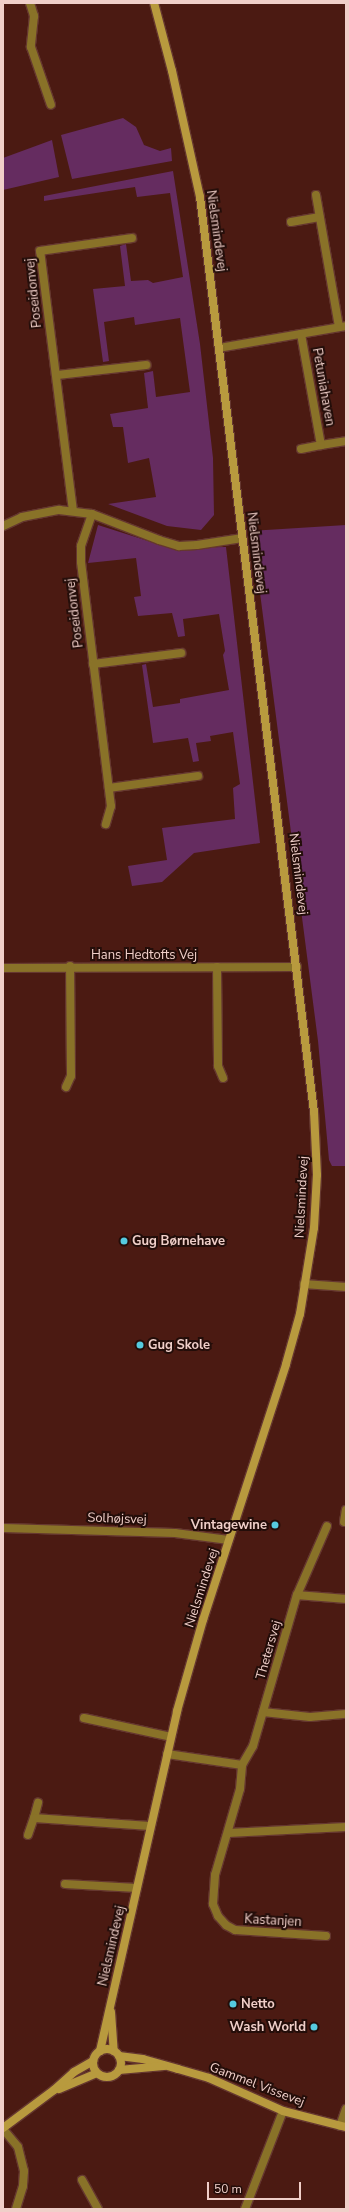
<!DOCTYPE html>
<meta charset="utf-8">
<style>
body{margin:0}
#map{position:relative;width:349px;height:2212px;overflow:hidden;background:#4b1a12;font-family:"Nunito Sans",sans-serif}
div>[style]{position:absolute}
.green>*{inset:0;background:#652c60}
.roads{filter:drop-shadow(1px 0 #65372f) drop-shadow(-1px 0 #65372f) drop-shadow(0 1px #65372f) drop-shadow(0 -1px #65372f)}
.street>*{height:8px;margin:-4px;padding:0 4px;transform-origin:4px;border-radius:4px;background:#897228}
.secondary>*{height:8px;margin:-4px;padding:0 4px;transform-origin:4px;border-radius:4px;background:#b89a3e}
.secondary>.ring{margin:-4px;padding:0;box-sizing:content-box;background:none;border:8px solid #b89a3e;border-radius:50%}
.dots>*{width:11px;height:11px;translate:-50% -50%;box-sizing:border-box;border:2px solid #230d09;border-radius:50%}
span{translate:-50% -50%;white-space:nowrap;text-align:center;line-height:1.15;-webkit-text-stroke:4px #230d09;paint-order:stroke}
.street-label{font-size:13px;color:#f0cfc9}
.poi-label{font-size:13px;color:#f0cfc9;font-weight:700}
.left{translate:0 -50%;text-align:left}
.right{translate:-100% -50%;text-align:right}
.frame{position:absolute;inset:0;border:4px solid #f0cfc9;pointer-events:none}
.scale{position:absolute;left:207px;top:2182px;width:94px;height:18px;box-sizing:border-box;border:2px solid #f0cfc9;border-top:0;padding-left:5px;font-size:12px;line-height:14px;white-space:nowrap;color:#f0cfc9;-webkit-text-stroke:3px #230d09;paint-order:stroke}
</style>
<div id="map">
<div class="green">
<div style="clip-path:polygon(123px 118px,136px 127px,144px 145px,160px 151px,171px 148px,172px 161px,72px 179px,61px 135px)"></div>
<div style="clip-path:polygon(52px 140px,59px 177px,3px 190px,3px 158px)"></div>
<div style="clip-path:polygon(173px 171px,200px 344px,213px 458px,214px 515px,201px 530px,167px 526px,108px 504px,156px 497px,149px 458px,128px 463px,123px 427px,113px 427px,110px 414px,148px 408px,144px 373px,153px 371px,156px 397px,190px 392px,180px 318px,135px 325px,134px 317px,104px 322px,109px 361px,103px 362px,93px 289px,125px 286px,120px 246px,126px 244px,131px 281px,148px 280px,153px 283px,183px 277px,170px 193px,137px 197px,135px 187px,44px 201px,44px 196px)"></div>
<div style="clip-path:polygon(98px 525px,170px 548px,226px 547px,260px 843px,194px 853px,162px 882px,132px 886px,128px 866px,167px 860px,162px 828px,235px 819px,233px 788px,240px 784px,233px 732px,210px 736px,211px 741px,196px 743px,199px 761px,193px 762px,188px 738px,153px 743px,142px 665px,146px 664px,153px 707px,180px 703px,180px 699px,229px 690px,223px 655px,225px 651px,219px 614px,183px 619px,185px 636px,178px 637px,172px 613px,138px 616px,134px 597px,141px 596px,136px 558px,88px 563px)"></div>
<div style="clip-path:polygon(346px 525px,346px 1166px,332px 1166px,329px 1160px,318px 1041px,252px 531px)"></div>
</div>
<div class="roads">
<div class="street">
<div style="left:30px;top:3px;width:14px;rotate:73deg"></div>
<div style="left:34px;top:16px;width:31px;rotate:96deg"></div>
<div style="left:31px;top:47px;width:61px;rotate:71deg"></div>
<div style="left:316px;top:195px;width:134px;rotate:80.1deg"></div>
<div style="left:291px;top:222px;width:29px;rotate:-10deg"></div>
<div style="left:301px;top:334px;width:113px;rotate:79.8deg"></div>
<div style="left:321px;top:445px;width:25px;rotate:-9deg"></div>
<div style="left:219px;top:348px;width:129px;rotate:-9.8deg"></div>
<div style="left:57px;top:375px;width:90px;rotate:-6.4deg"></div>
<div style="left:301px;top:449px;width:20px;rotate:-11deg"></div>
<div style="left:73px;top:511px;width:262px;rotate:-97.2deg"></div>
<div style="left:40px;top:251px;width:93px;rotate:-8deg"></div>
<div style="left:92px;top:514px;width:34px;rotate:109deg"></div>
<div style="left:81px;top:546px;width:16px;rotate:90deg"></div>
<div style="left:81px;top:562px;width:246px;rotate:83deg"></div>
<div style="left:111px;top:806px;width:19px;rotate:106deg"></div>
<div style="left:3px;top:526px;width:21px;rotate:-25deg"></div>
<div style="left:22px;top:517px;width:38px;rotate:-11deg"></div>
<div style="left:59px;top:510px;width:33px;rotate:7deg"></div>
<div style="left:92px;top:514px;width:72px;rotate:21.2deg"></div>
<div style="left:159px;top:540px;width:21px;rotate:17deg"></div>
<div style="left:179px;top:546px;width:18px;rotate:-3deg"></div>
<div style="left:197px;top:545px;width:46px;rotate:-8.8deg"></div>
<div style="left:93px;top:664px;width:89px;rotate:-7.1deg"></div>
<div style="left:109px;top:788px;width:90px;rotate:-7.7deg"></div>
<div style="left:217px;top:967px;width:99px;rotate:89.4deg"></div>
<div style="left:218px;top:1066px;width:13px;rotate:67deg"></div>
<div style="left:3px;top:968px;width:294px;rotate:-0.2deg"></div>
<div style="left:66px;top:1087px;width:12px;rotate:-66deg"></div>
<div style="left:71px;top:1076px;width:110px;rotate:-90.5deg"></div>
<div style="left:304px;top:1284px;width:42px;rotate:4.1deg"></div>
<div style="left:344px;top:1522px;width:12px;rotate:-81deg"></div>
<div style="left:3px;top:1528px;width:172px;rotate:1.7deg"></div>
<div style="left:175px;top:1533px;width:54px;rotate:7.4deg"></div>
<div style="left:297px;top:1595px;width:49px;rotate:4.7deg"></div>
<div style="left:263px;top:1712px;width:47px;rotate:6.1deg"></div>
<div style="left:310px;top:1717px;width:36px;rotate:-5deg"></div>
<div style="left:84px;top:1718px;width:89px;rotate:12.3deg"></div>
<div style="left:167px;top:1754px;width:76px;rotate:8.3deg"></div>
<div style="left:34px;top:1818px;width:16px;rotate:-75deg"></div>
<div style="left:228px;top:1833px;width:118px;rotate:-2.9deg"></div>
<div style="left:28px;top:1835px;width:18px;rotate:-71deg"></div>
<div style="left:34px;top:1818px;width:116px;rotate:3.9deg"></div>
<div style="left:65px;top:1884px;width:72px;rotate:3.2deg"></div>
<div style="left:326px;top:1936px;width:91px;rotate:-176.2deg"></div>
<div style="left:235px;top:1930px;width:10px;rotate:-151deg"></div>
<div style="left:226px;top:1925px;width:12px;rotate:-132deg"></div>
<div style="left:218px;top:1916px;width:13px;rotate:-113deg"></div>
<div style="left:213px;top:1904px;width:29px;rotate:-86deg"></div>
<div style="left:215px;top:1875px;width:90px;rotate:-73.8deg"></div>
<div style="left:240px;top:1789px;width:24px;rotate:-85deg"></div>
<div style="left:242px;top:1765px;width:22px;rotate:-60deg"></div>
<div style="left:253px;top:1746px;width:157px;rotate:-73.8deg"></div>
<div style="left:297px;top:1595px;width:75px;rotate:-66.5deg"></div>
<div style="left:340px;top:2126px;width:18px;rotate:-71deg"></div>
<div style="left:3px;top:2129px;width:23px;rotate:50deg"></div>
<div style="left:18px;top:2147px;width:25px;rotate:76deg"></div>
<div style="left:24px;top:2171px;width:15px;rotate:94deg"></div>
<div style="left:23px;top:2186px;width:24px;rotate:107deg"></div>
<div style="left:82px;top:2180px;width:33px;rotate:61deg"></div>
<div style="left:245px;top:2209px;width:105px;rotate:-68.8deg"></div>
</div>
<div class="secondary">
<div style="left:111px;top:2012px;width:39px;rotate:86deg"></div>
<div class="ring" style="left:93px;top:2049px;width:20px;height:20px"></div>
<div style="left:100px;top:2051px;width:349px;rotate:-77.2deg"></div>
<div style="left:177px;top:1711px;width:95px;rotate:-74.1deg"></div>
<div style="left:203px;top:1620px;width:269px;rotate:-72deg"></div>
<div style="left:286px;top:1364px;width:52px;rotate:-74.4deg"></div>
<div style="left:300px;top:1314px;width:87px;rotate:-80.8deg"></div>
<div style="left:314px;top:1228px;width:53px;rotate:-86.8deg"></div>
<div style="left:317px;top:1175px;width:63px;rotate:-92.7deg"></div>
<div style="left:314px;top:1112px;width:922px;rotate:-97.1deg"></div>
<div style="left:200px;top:197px;width:129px;rotate:-102.5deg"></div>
<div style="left:172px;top:71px;width:70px;rotate:-104.8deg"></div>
<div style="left:119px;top:2056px;width:24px;rotate:7deg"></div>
<div style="left:143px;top:2059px;width:36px;rotate:16deg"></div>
<div style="left:178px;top:2069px;width:32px;rotate:16deg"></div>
<div style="left:209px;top:2078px;width:81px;rotate:24deg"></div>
<div style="left:283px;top:2111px;width:65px;rotate:14.3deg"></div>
<div style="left:119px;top:2070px;width:45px;rotate:-5.1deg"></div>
<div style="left:59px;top:2089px;width:41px;rotate:-22.8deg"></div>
<div style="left:3px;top:2128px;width:64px;rotate:-36.7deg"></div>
<div style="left:54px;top:2090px;width:27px;rotate:-42deg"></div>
<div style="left:74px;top:2072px;width:22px;rotate:-30deg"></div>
</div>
</div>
<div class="dots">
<div style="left:124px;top:1241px;background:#55cadf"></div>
<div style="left:140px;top:1345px;background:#55cadf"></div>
<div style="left:275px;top:1525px;background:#55cadf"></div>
<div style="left:233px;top:2004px;background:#55cadf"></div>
<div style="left:314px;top:2027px;background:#55cadf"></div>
</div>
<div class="street-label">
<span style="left:216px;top:231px;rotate:82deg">Nielsmindevej</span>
<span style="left:34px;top:293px;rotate:-96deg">Poseidonvej</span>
<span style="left:323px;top:387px;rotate:80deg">Petuniahaven</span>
<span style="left:256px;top:553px;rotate:83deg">Nielsmindevej</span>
<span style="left:75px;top:613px;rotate:-97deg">Poseidonvej</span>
<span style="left:298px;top:874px;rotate:83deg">Nielsmindevej</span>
<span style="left:144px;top:955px">Hans Hedtofts Vej</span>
<span style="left:302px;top:1197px;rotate:-87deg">Nielsmindevej</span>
<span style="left:117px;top:1519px;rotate:2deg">Solhøjsvej</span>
<span style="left:202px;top:1588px;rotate:-72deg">Nielsmindevej</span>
<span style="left:269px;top:1650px;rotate:-74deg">Thetersvej</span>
<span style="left:273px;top:1921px;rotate:3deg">Kastanjen</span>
<span style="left:112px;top:1946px;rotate:-77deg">Nielsmindevej</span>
<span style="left:257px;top:2085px;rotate:21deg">Gammel Vissevej</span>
</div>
<div class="poi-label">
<span class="left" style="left:132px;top:1241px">Gug Børnehave</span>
<span class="left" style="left:148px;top:1345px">Gug Skole</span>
<span class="right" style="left:267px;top:1525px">Vintagewine</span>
<span class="left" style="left:241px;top:2004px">Netto</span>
<span class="right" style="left:306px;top:2027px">Wash World</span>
</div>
<div class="frame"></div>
<div class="scale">50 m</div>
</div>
